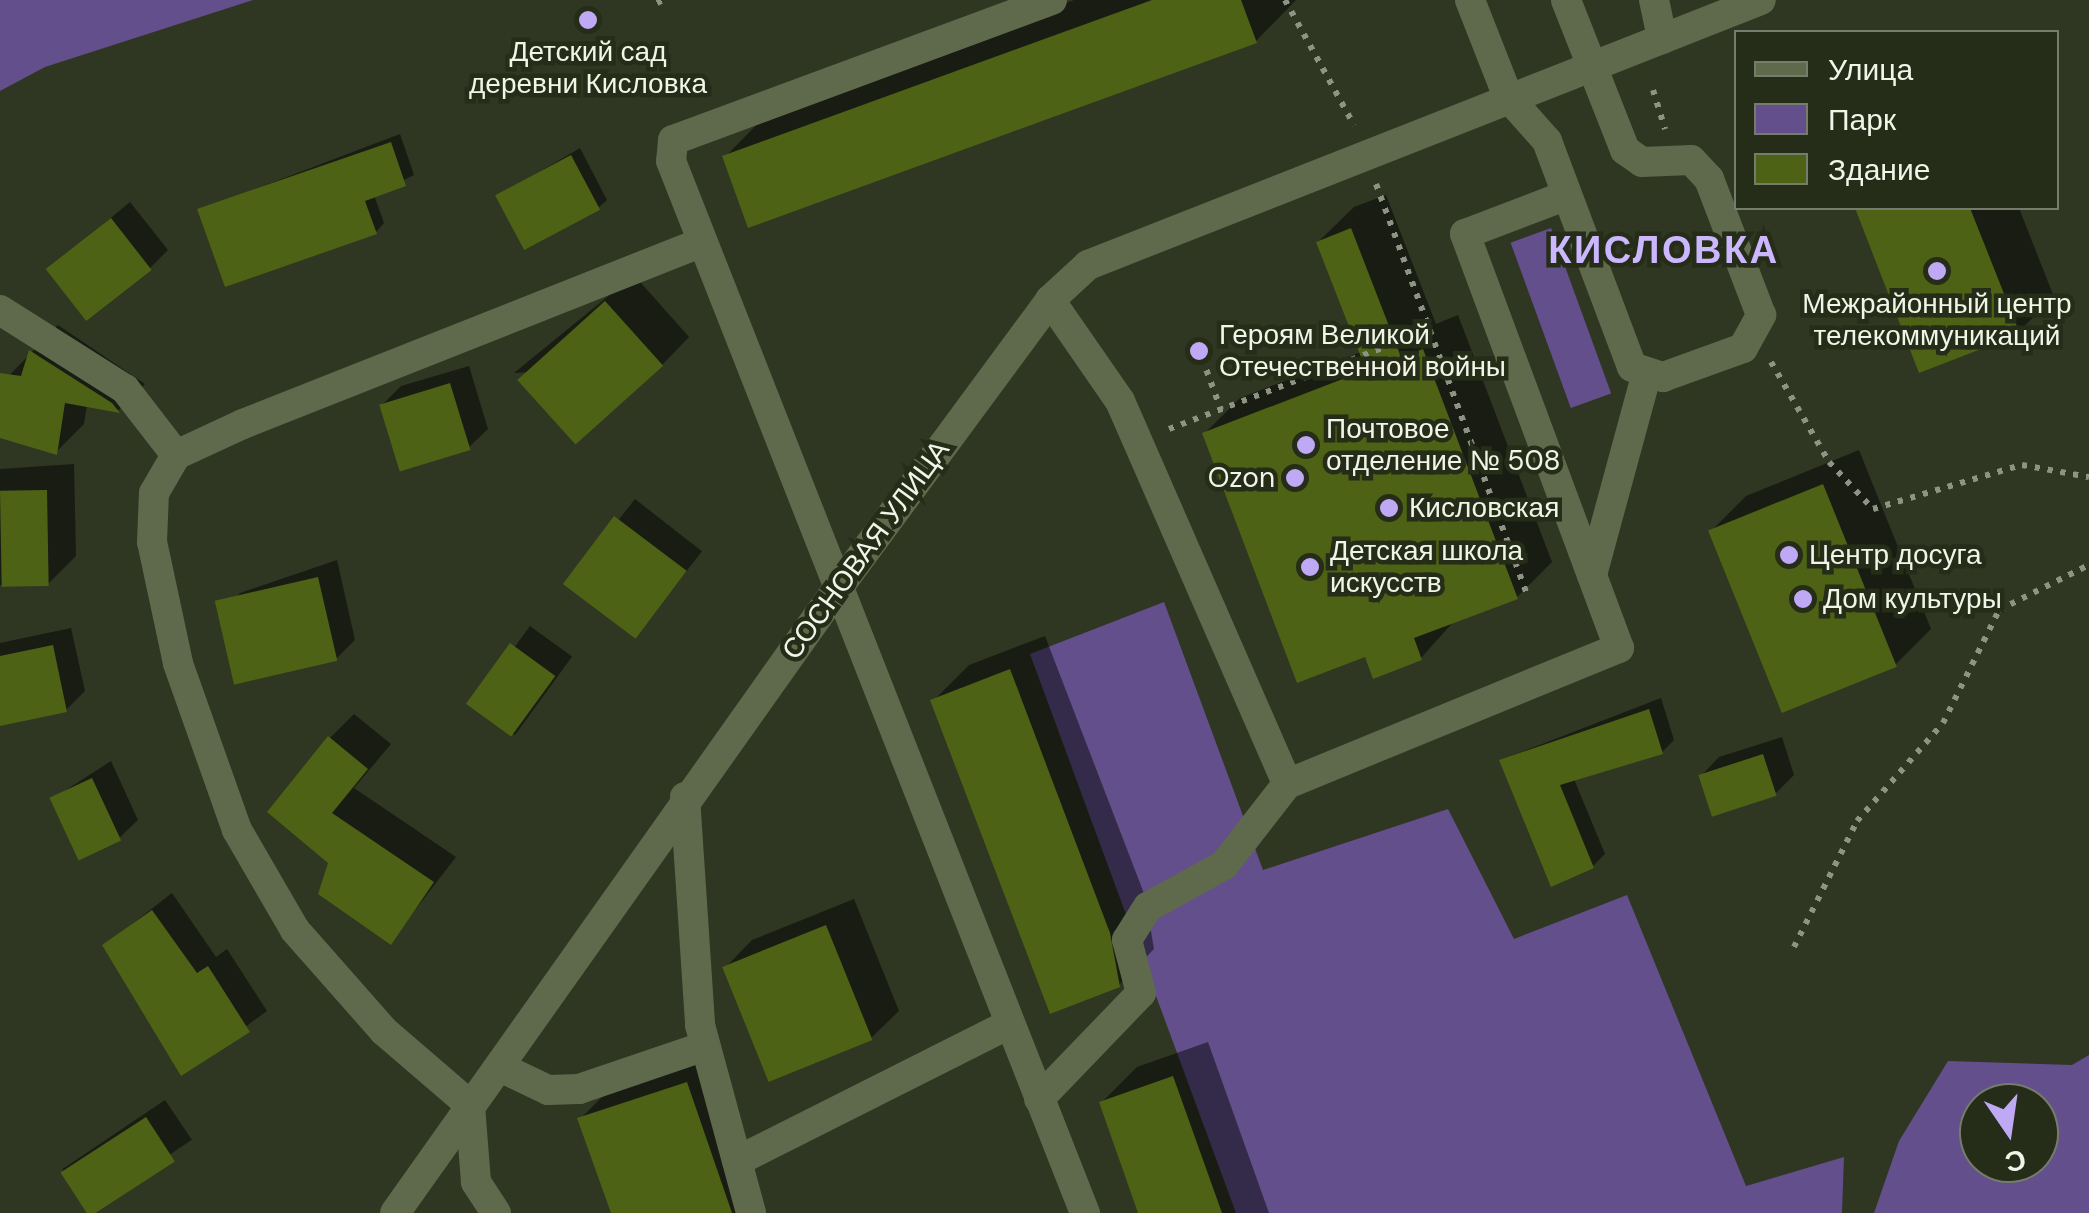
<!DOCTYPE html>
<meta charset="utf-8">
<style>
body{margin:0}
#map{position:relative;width:2089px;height:1213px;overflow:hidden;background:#2f3622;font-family:"DM Sans",sans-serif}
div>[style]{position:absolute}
.green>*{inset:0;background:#634f8b;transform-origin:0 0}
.shadow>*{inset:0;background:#0007;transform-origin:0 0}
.building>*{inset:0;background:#4e6215;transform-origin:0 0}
.path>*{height:6px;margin-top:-3px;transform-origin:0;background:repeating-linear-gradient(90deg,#8e9483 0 5px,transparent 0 13px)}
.minor>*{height:30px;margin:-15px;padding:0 15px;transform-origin:15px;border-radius:15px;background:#5f694b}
.dots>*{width:28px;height:28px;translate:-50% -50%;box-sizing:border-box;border:5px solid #252c18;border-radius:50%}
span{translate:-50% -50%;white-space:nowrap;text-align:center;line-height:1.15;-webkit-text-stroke:9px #252c18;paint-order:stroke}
.poi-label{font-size:28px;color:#f0f5e8}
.left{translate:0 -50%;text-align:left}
.right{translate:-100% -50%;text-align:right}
.street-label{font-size:28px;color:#f0f5e8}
.district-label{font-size:38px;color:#cbb7fd;font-weight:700;letter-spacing:2.5px}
.legend{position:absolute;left:1734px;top:30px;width:325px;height:180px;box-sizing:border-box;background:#252c18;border:2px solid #767c6b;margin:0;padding:12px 18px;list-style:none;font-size:30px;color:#f0f5e8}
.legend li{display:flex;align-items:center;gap:20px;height:50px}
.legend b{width:50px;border:2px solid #767c6b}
.north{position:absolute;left:1959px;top:1083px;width:100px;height:100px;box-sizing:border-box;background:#252c18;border:2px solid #767c6b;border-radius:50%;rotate:167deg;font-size:28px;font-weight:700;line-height:40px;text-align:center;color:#f0f5e8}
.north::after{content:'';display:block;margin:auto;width:35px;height:45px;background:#bfa8f4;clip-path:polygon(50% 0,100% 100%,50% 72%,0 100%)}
</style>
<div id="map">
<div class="green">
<div style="clip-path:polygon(0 0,253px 0,45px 67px,0 91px)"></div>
<div style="left:1551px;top:228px;width:176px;height:43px;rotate:70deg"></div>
<div style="clip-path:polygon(1164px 602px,1263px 870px,1448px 809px,1514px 939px,1627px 895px,1746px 1186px,1844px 1157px,1842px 1213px,1236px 1213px,1030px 654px)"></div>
<div style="clip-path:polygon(evenodd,2089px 1055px,2089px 1213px,1874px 1213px,1899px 1141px,1948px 1061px,2072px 1065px,2089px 1055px,1979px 1103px,2039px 1103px,2039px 1163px,1979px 1163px,1979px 1103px)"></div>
</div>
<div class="shadow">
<div style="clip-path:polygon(1074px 0,1296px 0,1256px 41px,725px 157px,772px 109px)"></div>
<div style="clip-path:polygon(400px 134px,414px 175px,374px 195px,384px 223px,376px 232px,200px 210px)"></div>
<div style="clip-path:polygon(580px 148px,607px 200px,598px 208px,498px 196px)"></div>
<div style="clip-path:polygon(1386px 195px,1436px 324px,1458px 315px,1552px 562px,1517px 597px,1455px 620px,1421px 658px,1366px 654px,1205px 433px,1240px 398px,1361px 352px,1318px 242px,1354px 207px)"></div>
<div style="clip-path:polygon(130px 202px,168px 250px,149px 269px,49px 269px)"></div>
<div style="clip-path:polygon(1857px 208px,2019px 208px,2054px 297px,2018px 332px,1920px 370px)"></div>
<div style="clip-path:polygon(634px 275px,689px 337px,662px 365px,514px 373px)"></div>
<div style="clip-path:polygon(58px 325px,145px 384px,119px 410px,87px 405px,84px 424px,56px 452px,0 436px,0 385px)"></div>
<div style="clip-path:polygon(469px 366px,488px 429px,469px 447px,382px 405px,401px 386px)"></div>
<div style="clip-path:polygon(1859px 450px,1931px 629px,1896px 664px,1711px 531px,1746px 496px)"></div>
<div style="clip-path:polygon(74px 464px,76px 556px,48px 584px,0 585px,0 469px)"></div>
<div style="left:635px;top:499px;width:85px;height:108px;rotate:38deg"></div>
<div style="clip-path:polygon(337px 560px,355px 640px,337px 658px,221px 612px,240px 593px)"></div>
<div style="left:530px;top:626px;width:52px;height:97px;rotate:36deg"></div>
<div style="clip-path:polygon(71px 628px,85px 691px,66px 710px,0 723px,0 643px)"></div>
<div style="clip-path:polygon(1045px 636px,1145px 896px,1154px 949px,1119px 985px,933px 701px,969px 665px)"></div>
<div style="clip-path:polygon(1661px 698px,1674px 740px,1662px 752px,1574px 779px,1605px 854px,1593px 866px,1501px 760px)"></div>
<div style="clip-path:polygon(354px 714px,391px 744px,354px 788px,456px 857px,391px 941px,331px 862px,330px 738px)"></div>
<div style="clip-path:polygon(1782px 737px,1794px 775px,1776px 793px,1701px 776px,1719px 757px)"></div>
<div style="clip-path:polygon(111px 761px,138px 820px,119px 838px,52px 799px)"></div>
<div style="clip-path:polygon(172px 893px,216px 957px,227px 949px,267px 1011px,182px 1073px,105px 945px)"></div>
<div style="clip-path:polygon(854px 899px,899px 1011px,871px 1038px,725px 968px,752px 940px)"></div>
<div style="clip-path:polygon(1208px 1042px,1269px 1213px,1141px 1213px,1102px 1102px,1137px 1067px)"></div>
<div style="clip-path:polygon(715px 1056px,738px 1213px,613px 1213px,580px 1119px,608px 1091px)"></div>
<div style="left:165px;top:1100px;width:48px;height:124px;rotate:56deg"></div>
</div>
<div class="building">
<div style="clip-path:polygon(1152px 0,1241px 0,1257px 43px,748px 228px,722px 156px)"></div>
<div style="clip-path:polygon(391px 142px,406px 186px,365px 201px,377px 234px,225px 287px,197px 209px)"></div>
<div style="left:571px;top:155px;width:62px;height:86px;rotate:62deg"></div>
<div style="clip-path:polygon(1855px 208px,1970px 208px,2020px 334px,1919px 373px)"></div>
<div style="left:111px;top:218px;width:66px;height:83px;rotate:52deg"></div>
<div style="clip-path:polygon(1351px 228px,1401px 357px,1423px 349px,1518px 599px,1414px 638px,1422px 660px,1373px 679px,1365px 657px,1297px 683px,1202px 433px,1366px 370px,1316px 242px)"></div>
<div style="left:605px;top:301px;width:87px;height:118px;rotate:48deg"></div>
<div style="clip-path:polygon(29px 350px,112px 403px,120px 413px,65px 403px,57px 455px,0 438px,0 373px,21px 376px)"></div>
<div style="left:450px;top:383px;width:70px;height:74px;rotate:73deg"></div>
<div style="left:1823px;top:484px;width:197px;height:124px;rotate:68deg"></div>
<div style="left:47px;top:490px;width:96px;height:47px;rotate:89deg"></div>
<div style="left:614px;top:516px;width:91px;height:85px;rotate:37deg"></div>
<div style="left:318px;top:577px;width:86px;height:106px;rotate:77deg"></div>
<div style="left:510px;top:643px;width:56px;height:75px;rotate:36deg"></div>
<div style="clip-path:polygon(53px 645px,67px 712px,0 726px,0 656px)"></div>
<div style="clip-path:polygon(1010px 669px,1110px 933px,1120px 987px,1050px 1014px,930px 700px)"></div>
<div style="clip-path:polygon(1649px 709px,1663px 754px,1560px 785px,1594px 868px,1551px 887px,1499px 760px)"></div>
<div style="clip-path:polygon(328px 736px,368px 769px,332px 813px,434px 882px,391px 945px,318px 894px,328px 863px,267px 812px)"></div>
<div style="left:1763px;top:754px;width:44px;height:68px;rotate:72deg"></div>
<div style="left:92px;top:778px;width:69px;height:47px;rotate:65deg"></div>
<div style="clip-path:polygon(152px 910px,197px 973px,208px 966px,250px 1032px,181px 1076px,102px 945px)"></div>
<div style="left:826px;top:925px;width:124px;height:112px;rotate:68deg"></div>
<div style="clip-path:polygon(1173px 1076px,1222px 1213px,1138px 1213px,1099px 1102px)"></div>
<div style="clip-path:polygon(687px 1082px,732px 1213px,611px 1213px,577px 1118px)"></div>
<div style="left:146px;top:1117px;width:53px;height:102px;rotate:57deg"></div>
</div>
<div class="path">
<div style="left:1285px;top:0;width:143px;rotate:61.1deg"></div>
<div style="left:657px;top:3px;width:7px;rotate:-27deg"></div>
<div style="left:1653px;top:90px;width:41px;rotate:72.9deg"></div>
<div style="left:1376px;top:184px;width:435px;rotate:69.8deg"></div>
<div style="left:1202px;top:358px;width:55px;rotate:69.9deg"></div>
<div style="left:1771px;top:362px;width:116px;rotate:59.9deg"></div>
<div style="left:1829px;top:462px;width:64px;rotate:46.9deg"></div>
<div style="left:1873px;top:509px;width:155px;rotate:-16.5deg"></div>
<div style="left:2022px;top:465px;width:68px;rotate:10.2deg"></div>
<div style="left:1169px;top:429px;width:279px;rotate:-20.8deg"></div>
<div style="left:1794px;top:947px;width:141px;rotate:-63.4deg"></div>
<div style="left:1857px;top:821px;width:130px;rotate:-48.7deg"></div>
<div style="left:1943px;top:723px;width:126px;rotate:-63.6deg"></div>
<div style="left:1999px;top:610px;width:101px;rotate:-26.6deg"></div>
</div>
<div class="minor">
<div style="left:1052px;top:0;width:404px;rotate:159.7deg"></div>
<div style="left:673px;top:140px;width:21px;rotate:95deg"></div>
<div style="left:671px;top:161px;width:1131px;rotate:68.52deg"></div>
<div style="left:1470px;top:0;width:104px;rotate:68.6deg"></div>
<div style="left:1508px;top:97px;width:59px;rotate:48.4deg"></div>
<div style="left:1547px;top:141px;width:241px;rotate:69.4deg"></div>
<div style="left:1632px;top:367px;width:33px;rotate:18deg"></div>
<div style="left:1663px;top:377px;width:85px;rotate:-19.9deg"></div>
<div style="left:1743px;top:348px;width:38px;rotate:-61deg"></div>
<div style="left:1761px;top:315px;width:146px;rotate:-110.9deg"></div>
<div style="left:1709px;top:179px;width:26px;rotate:-133deg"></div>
<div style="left:1691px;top:160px;width:49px;rotate:177.7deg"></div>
<div style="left:1642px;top:162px;width:21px;rotate:-145deg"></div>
<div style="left:1625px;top:150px;width:161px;rotate:-111.5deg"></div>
<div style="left:1654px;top:0;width:40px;rotate:78deg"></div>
<div style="left:1050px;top:300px;width:123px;rotate:55.3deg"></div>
<div style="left:1120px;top:401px;width:418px;rotate:66.4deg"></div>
<div style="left:1287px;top:784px;width:359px;rotate:-22.3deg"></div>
<div style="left:1619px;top:648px;width:442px;rotate:-110.4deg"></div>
<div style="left:1465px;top:234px;width:109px;rotate:-20.9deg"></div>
<div style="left:0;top:310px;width:148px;rotate:32.3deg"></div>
<div style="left:125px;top:389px;width:83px;rotate:52.3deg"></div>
<div style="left:1592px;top:575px;width:206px;rotate:-74.8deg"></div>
<div style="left:685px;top:797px;width:228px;rotate:86.2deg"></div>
<div style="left:700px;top:1025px;width:195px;rotate:74.8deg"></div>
<div style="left:502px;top:1068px;width:51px;rotate:25.6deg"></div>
<div style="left:548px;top:1090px;width:31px;rotate:-2deg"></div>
<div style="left:579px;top:1089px;width:133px;rotate:-18.8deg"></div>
<div style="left:1039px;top:1099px;width:147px;rotate:-46.1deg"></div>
<div style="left:1141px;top:993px;width:55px;rotate:-104.8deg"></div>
<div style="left:1127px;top:940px;width:39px;rotate:-58deg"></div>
<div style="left:1148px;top:907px;width:87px;rotate:-28.9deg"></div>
<div style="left:1224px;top:865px;width:103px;rotate:-52.1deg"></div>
<div style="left:737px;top:1161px;width:305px;rotate:-26.7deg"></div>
<div style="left:395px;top:1213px;width:761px;rotate:-54.68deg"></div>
<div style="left:835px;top:592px;width:363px;rotate:-53.6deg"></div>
<div style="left:1050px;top:300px;width:52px;rotate:-42.6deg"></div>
<div style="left:1088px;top:265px;width:723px;rotate:-21.49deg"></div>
<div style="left:496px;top:1213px;width:37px;rotate:-123deg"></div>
<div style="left:476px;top:1182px;width:77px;rotate:-94.5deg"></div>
<div style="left:470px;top:1105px;width:113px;rotate:-139.3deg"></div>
<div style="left:384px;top:1031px;width:135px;rotate:-131.4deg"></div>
<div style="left:295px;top:930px;width:116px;rotate:-120.1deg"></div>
<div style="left:237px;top:830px;width:177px;rotate:-109.5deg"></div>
<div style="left:178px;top:663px;width:124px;rotate:-102.1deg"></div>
<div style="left:152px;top:542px;width:49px;rotate:-87.7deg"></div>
<div style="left:154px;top:493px;width:44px;rotate:-59.9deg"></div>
<div style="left:176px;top:455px;width:74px;rotate:-24.8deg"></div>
<div style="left:243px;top:424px;width:492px;rotate:-21.6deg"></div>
</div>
<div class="dots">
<div style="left:588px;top:20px;background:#bfa8f4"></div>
<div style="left:1937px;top:271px;background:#bfa8f4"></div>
<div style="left:1199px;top:351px;background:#bfa8f4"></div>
<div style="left:1306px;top:445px;background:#bfa8f4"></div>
<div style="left:1295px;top:478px;background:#bfa8f4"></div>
<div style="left:1389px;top:508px;background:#bfa8f4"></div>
<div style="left:1789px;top:555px;background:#bfa8f4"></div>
<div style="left:1310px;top:567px;background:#bfa8f4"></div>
<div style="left:1803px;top:599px;background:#bfa8f4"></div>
</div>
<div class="poi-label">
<span style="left:588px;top:68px">Детский сад<br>деревни Кисловка</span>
<span style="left:1937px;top:320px">Межрайонный центр<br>телекоммуникаций</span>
<span class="left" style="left:1219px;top:351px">Героям Великой<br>Отечественной войны</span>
<span class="left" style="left:1326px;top:445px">Почтовое<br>отделение № 508</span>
<span class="right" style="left:1275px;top:478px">Ozon</span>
<span class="left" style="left:1409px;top:508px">Кисловская</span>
<span class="left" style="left:1330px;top:567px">Детская школа<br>искусств</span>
<span class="left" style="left:1809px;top:555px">Центр досуга</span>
<span class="left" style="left:1823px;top:599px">Дом культуры</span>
</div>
<div class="street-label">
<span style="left:866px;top:550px;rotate:-54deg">СОСНОВАЯ УЛИЦА</span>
</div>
<div class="district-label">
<span style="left:1664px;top:251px">КИСЛОВКА</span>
</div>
<ul class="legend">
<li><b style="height:12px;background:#5f694b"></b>Улица</li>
<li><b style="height:28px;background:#634f8b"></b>Парк</li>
<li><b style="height:28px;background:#4e6215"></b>Здание</li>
</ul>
<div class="north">С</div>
</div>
